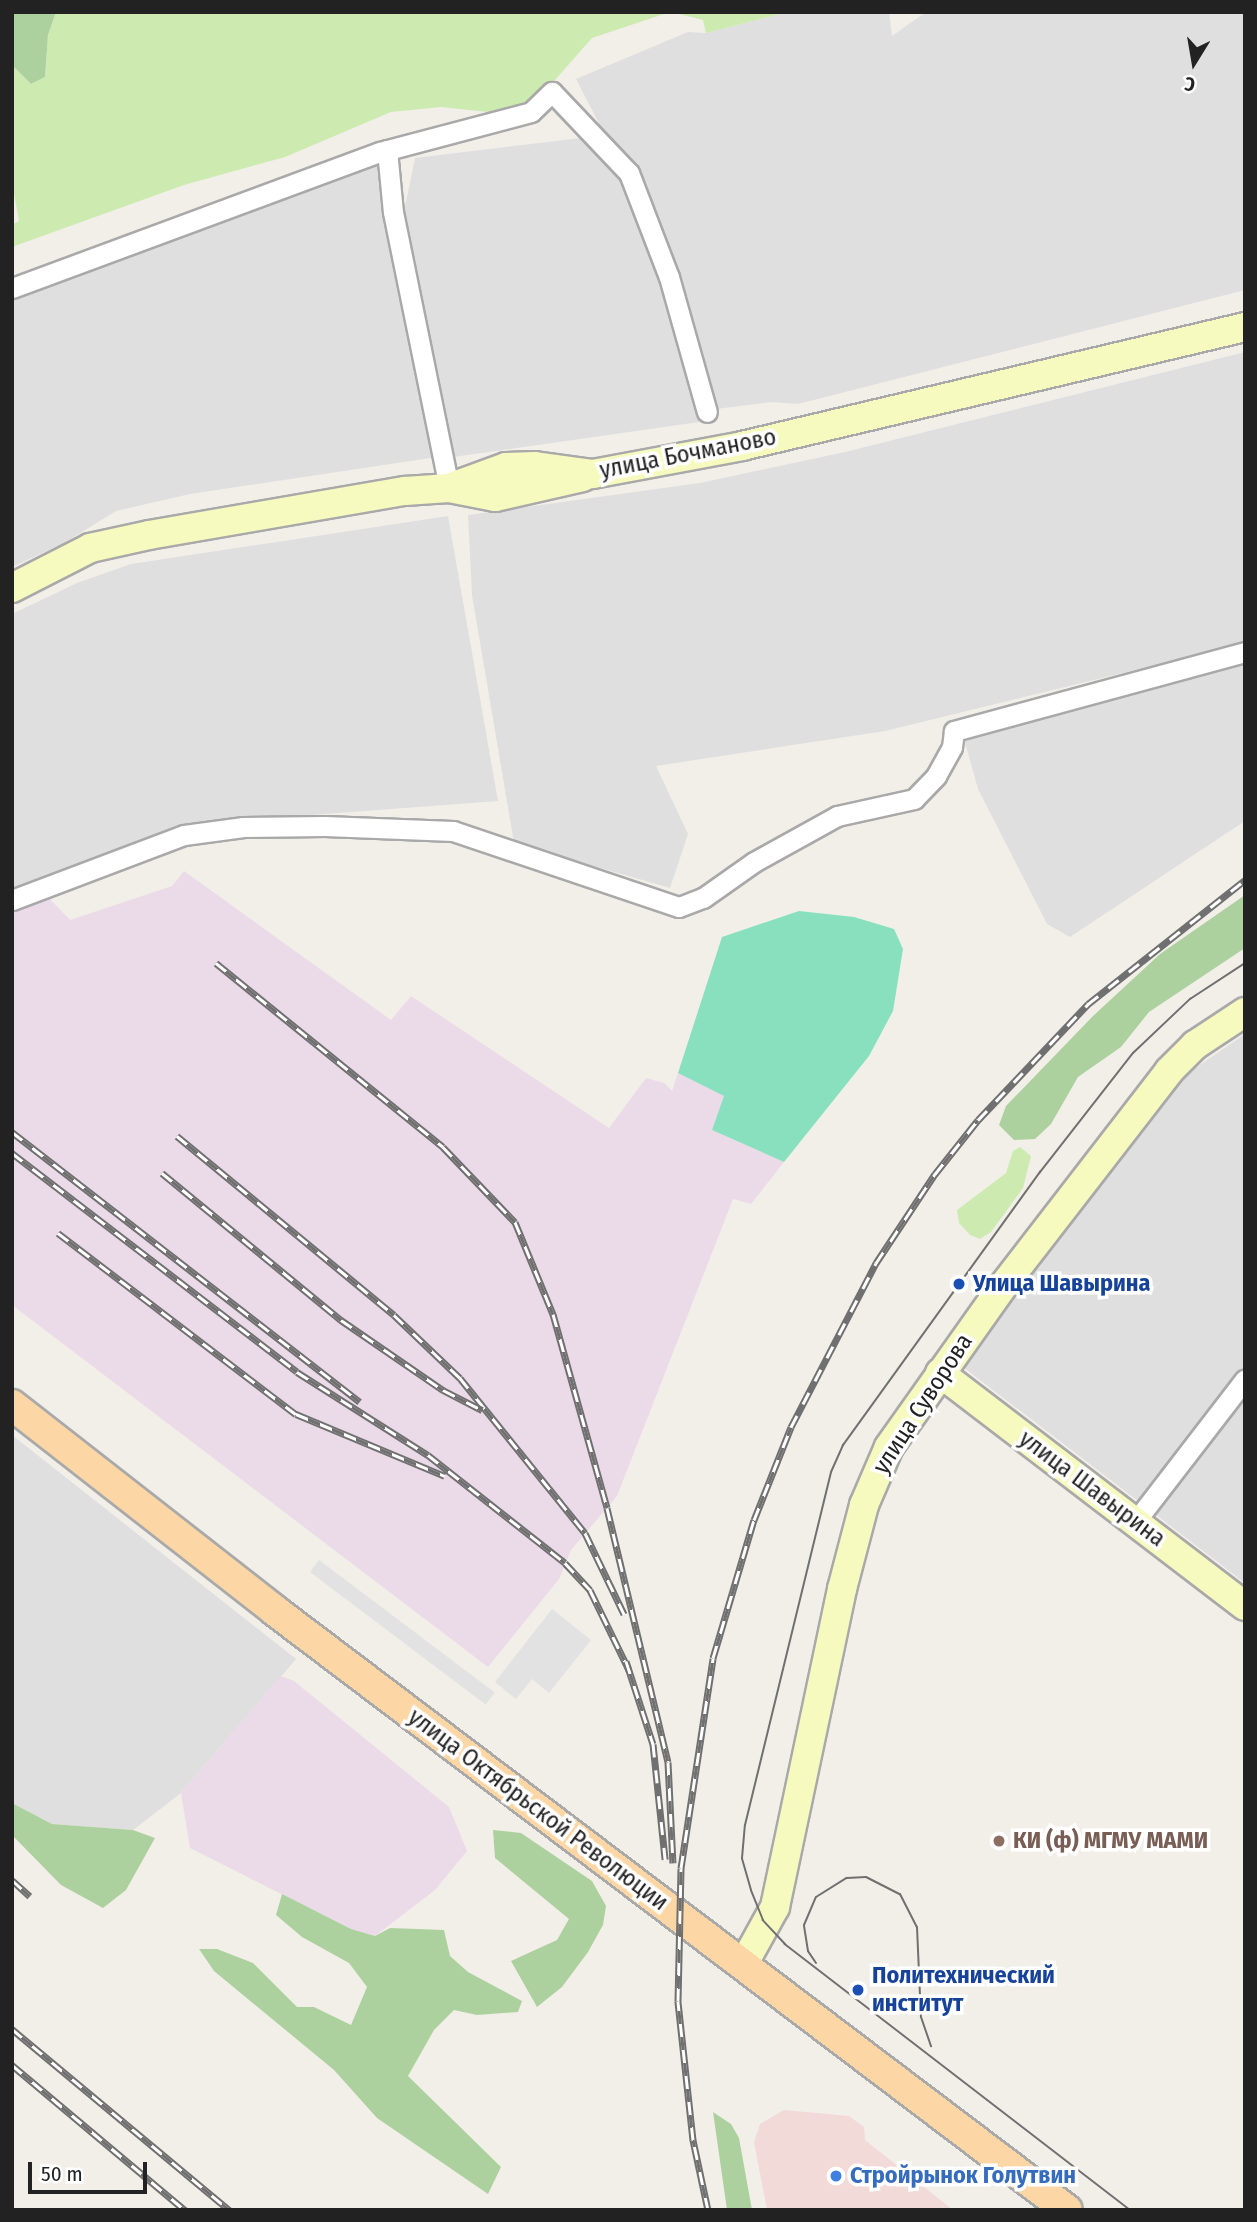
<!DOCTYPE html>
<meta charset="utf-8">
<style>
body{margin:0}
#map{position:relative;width:1257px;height:2222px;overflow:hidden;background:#f2efe9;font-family:"Fira Sans Condensed",sans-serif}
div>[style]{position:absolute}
.residential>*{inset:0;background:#e0dfdf}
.commercial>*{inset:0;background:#f2dad9}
.industrial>*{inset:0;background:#ebdbe8}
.grass>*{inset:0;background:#cdebb0}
.forest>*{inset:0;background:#add19e}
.pitch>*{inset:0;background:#88e0be}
.parking>*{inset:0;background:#e2e2e2;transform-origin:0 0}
.roads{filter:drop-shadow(2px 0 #a9a9a9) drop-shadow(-2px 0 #a9a9a9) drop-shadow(0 2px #a9a9a9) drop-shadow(0 -2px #a9a9a9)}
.street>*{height:19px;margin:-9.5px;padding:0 9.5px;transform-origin:9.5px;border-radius:9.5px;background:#fff}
.secondary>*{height:28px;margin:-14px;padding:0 14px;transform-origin:14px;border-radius:14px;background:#f7fabf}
.primary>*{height:30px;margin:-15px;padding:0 15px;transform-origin:15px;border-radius:15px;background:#fcd6a4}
.tram>*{height:2px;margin:-1px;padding:0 1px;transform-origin:1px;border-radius:1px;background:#707070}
.rail>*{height:7px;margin-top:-3.5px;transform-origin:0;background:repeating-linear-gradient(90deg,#fff 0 13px,#707070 0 26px);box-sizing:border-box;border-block:2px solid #707070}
.dots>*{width:19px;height:19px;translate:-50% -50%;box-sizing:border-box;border:4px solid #fff;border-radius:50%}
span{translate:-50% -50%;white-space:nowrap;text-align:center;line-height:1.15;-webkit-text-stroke:7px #fff;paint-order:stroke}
.street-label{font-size:24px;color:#222}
.transit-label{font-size:24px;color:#164399;font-weight:700}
.left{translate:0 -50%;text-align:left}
.education-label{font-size:24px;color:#785e54;font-weight:700}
.shop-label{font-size:24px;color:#366cbe;font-weight:700}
.frame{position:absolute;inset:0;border:14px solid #222;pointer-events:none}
.north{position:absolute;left:1159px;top:28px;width:70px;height:70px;-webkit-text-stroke:5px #fff;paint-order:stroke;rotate:191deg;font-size:19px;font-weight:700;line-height:28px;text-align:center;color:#222}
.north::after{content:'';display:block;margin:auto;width:24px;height:32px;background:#222;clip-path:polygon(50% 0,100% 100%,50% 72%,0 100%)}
.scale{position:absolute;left:28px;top:2162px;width:119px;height:32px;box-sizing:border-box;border:4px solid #222;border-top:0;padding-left:9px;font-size:21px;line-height:24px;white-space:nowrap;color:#222;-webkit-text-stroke:5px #fff;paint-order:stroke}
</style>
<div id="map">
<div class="residential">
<div style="clip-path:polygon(788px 12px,889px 12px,892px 36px,926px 12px,1245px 12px,1245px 290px,798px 404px,771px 402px,716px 409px,607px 139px,576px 79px,688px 32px,706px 33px)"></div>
<div style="clip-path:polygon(589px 137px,615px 168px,633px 202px,697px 402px,699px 422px,446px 458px,407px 260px,405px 207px,415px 158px)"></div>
<div style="clip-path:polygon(381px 162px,437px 457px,190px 494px,116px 511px,64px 543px,12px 567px,12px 297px)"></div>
<div style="clip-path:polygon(1245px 352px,1245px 643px,885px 731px,656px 766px,688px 834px,670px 888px,514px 843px,472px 595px,468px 515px,700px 483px,845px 452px)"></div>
<div style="clip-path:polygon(448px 516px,498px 801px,178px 825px,76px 870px,36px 879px,12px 892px,12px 614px,77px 583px,131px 564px)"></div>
<div style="clip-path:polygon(1245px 662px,1245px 821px,1070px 937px,1047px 924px,978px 789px,964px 739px)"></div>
<div style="clip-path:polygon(1245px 1034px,1245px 1583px,963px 1367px,1178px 1080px)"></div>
<div style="clip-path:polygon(12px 1435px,296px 1659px,181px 1793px,133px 1830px,52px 1824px,12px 1803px)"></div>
</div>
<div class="commercial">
<div style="clip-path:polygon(784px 2110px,849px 2116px,864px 2127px,865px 2140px,953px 2210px,767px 2210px,754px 2142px,760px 2124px)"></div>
</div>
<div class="industrial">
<div style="clip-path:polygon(184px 871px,391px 1020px,411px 996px,609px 1128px,646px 1078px,664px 1083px,672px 1091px,678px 1073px,725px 1096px,712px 1130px,784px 1162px,751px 1204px,733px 1199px,617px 1496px,571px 1550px,559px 1579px,488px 1667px,12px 1305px,12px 911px,45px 894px,70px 920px,172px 886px)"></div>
<div style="clip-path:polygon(281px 1676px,294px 1681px,449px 1807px,467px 1851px,435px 1890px,375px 1936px,351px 1929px,190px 1848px,181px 1793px)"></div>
</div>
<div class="grass">
<div style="clip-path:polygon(56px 12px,670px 12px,592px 38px,539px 98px,507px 114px,441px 107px,391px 112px,285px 157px,184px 185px,12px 247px,12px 225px,19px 221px,12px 183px,12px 65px,31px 84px,45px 77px,48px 35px)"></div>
<div style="clip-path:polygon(671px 12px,788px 12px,706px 33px,703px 20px)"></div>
<div style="clip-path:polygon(1020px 1147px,1031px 1156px,1023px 1188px,991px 1232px,980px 1239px,970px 1235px,959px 1223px,957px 1210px,1006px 1173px,1013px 1151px)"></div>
</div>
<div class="forest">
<div style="clip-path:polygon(12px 12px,56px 12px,48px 35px,45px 77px,31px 84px,12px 65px)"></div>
<div style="clip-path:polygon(1245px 895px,1245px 948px,1149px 1012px,1121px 1047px,1078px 1077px,1051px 1124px,1035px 1139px,1014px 1140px,999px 1125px,1006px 1106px,1093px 1016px,1160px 954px)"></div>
<div style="clip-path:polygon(12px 1803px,52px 1824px,133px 1830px,155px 1838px,126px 1890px,103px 1908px,61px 1885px,12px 1835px)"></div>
<div style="clip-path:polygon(493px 1830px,521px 1833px,592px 1881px,606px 1906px,603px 1925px,588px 1952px,562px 1987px,537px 2007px,511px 1961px,557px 1940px,569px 1919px,495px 1858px)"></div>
<div style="clip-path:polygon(282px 1894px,351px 1929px,375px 1936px,390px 1928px,444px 1930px,450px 1956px,468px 1972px,522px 2001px,518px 2012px,477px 2015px,454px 2010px,434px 2030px,408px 2076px,501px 2167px,488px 2194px,377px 2118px,334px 2070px,214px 1971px,199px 1949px,217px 1949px,253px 1963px,297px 2007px,314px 2007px,351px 2025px,367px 1987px,349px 1963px,302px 1937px,276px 1915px)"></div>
<div style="clip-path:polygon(713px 2112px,731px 2124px,739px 2138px,752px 2210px,727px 2210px)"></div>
</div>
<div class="pitch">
<div style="clip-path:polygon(799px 911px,854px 917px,894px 929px,903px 949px,893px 1011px,869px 1056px,784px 1162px,712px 1130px,724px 1096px,678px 1073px,722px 937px)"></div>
</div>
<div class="parking">
<div style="left:319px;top:1560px;width:220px;height:15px;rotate:37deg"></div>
<div style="clip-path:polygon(552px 1609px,591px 1640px,549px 1693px,532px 1679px,516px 1699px,495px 1682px)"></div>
</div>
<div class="roads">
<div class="street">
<div style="left:387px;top:150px;width:62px;rotate:84.5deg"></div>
<div style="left:393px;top:212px;width:282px;rotate:78.5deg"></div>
<div style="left:12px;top:288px;width:392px;rotate:-20.3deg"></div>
<div style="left:380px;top:152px;width:156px;rotate:-14.8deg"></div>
<div style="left:531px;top:112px;width:29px;rotate:-44deg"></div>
<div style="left:552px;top:92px;width:112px;rotate:46.5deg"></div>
<div style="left:629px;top:173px;width:111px;rotate:69deg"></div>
<div style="left:669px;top:277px;width:140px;rotate:74.3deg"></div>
<div style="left:12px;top:900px;width:184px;rotate:-20.7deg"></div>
<div style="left:184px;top:835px;width:60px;rotate:-7.7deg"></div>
<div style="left:243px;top:827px;width:82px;rotate:-0.7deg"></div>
<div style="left:325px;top:826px;width:128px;rotate:2.2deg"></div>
<div style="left:453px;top:831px;width:238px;rotate:18.6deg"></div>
<div style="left:679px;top:907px;width:26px;rotate:-21deg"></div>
<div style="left:703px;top:898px;width:62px;rotate:-35.2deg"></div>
<div style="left:754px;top:862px;width:95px;rotate:-29deg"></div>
<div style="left:837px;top:816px;width:79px;rotate:-12.4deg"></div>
<div style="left:914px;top:799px;width:32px;rotate:-46deg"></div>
<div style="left:936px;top:776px;width:33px;rotate:-61deg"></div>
<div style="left:952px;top:747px;width:16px;rotate:-83deg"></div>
<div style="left:954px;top:731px;width:302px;rotate:-15.2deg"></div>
<div style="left:1135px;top:1522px;width:180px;rotate:-52.4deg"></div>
</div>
<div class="secondary">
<div style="left:449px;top:488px;width:47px;rotate:11.1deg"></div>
<div style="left:495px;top:497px;width:90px;rotate:-12.8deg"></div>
<div style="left:12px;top:588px;width:88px;rotate:-27.1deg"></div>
<div style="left:90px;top:548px;width:60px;rotate:-12.4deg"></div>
<div style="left:149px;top:535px;width:260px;rotate:-9.8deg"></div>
<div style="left:405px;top:491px;width:44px;rotate:-3.9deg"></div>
<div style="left:449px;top:488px;width:61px;rotate:-20.2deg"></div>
<div style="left:506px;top:467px;width:29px;rotate:-2deg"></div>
<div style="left:535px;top:466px;width:59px;rotate:7.9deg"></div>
<div style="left:593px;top:474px;width:152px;rotate:-10.6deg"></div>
<div style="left:742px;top:446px;width:517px;rotate:-13.31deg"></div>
<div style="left:940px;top:1373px;width:384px;rotate:37.4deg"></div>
<div style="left:743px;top:1965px;width:66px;rotate:-61.1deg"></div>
<div style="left:775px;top:1907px;width:325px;rotate:-78.1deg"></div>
<div style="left:842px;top:1589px;width:87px;rotate:-75.3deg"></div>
<div style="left:864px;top:1505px;width:63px;rotate:-66.7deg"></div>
<div style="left:889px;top:1447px;width:192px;rotate:-54.7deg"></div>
<div style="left:1000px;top:1290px;width:277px;rotate:-52.3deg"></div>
<div style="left:1169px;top:1071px;width:37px;rotate:-45deg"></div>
<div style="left:1195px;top:1045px;width:60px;rotate:-33.4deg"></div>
</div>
<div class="primary">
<div style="left:12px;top:1405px;width:333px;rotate:38deg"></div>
<div style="left:274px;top:1610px;width:994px;rotate:37.11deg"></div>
</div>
</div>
<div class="tram">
<div style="left:816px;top:1963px;width:14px;rotate:-124deg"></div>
<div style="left:808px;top:1951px;width:26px;rotate:-99deg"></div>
<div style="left:804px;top:1925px;width:30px;rotate:-67deg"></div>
<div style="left:816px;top:1897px;width:36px;rotate:-32deg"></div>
<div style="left:847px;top:1878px;width:19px;rotate:-3deg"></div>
<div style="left:866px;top:1877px;width:38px;rotate:27deg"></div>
<div style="left:900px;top:1894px;width:37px;rotate:63deg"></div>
<div style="left:917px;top:1927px;width:90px;rotate:87.5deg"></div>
<div style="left:921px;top:2017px;width:31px;rotate:71deg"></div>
<div style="left:1130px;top:2210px;width:436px;rotate:-142.4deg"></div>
<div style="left:785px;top:1944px;width:33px;rotate:-133deg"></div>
<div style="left:763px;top:1920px;width:32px;rotate:-112deg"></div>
<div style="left:751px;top:1890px;width:33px;rotate:-106deg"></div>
<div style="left:742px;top:1858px;width:33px;rotate:-85deg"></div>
<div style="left:745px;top:1825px;width:363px;rotate:-76.3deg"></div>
<div style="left:831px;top:1472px;width:30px;rotate:-66deg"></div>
<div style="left:843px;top:1445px;width:337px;rotate:-54.2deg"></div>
<div style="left:1040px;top:1172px;width:151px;rotate:-52deg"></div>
<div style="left:1133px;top:1053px;width:79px;rotate:-43.5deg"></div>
<div style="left:1190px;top:999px;width:66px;rotate:-33.2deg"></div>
</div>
<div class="rail">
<div style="left:216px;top:963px;width:292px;rotate:39deg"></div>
<div style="left:443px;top:1147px;width:104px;rotate:46.2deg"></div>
<div style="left:515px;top:1222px;width:100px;rotate:67.6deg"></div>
<div style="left:553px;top:1314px;width:201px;rotate:74.4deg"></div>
<div style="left:607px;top:1508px;width:261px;rotate:76.5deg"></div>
<div style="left:668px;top:1762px;width:101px;rotate:87.2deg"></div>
<div style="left:12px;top:1132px;width:440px;rotate:37.8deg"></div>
<div style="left:177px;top:1136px;width:281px;rotate:39.5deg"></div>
<div style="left:394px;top:1315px;width:91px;rotate:43.7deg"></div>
<div style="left:460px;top:1378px;width:199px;rotate:51.1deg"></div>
<div style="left:585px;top:1533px;width:90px;rotate:64.3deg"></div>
<div style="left:12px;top:1153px;width:359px;rotate:37.5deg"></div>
<div style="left:297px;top:1372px;width:155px;rotate:32.4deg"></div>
<div style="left:428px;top:1455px;width:174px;rotate:38.2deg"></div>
<div style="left:565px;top:1563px;width:37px;rotate:47deg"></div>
<div style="left:590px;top:1590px;width:89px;rotate:64deg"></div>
<div style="left:162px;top:1173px;width:232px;rotate:39.4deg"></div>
<div style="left:341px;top:1320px;width:124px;rotate:34.5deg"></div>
<div style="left:443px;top:1390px;width:44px;rotate:27.1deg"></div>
<div style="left:58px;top:1233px;width:299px;rotate:37.3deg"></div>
<div style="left:296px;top:1414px;width:161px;rotate:22.6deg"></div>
<div style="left:626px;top:1661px;width:87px;rotate:72deg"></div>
<div style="left:653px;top:1744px;width:116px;rotate:84deg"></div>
<div style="left:12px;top:1880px;width:24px;rotate:42deg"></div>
<div style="left:12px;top:2029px;width:283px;rotate:39.8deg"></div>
<div style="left:12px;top:2065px;width:226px;rotate:40deg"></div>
<div style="left:708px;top:2210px;width:72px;rotate:-102.1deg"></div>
<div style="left:693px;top:2140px;width:140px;rotate:-96.2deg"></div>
<div style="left:678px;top:2001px;width:133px;rotate:-88.7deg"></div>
<div style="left:681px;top:1868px;width:212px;rotate:-81.3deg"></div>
<div style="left:713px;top:1658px;width:144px;rotate:-73.5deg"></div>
<div style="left:754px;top:1520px;width:100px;rotate:-68.3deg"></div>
<div style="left:791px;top:1427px;width:185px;rotate:-62.6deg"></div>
<div style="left:876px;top:1263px;width:107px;rotate:-56.5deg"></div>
<div style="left:935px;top:1174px;width:69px;rotate:-51.5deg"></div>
<div style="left:978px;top:1120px;width:160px;rotate:-46.5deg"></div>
<div style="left:1088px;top:1004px;width:200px;rotate:-38.3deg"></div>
</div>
<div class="dots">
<div style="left:959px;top:1284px;background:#1a4fb4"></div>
<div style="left:999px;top:1841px;background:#8d6e63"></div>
<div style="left:858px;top:1990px;background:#1a4fb4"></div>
<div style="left:836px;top:2176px;background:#3f7fe0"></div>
</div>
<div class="street-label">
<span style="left:688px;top:454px;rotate:-11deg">улица Бочманово</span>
<span style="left:923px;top:1404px;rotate:-57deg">улица Суворова</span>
<span style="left:1092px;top:1489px;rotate:37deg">улица Шавырина</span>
<span style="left:538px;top:1810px;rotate:37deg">улица Октябрьской Революции</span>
</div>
<div class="transit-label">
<span class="left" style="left:973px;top:1284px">Улица Шавырина</span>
<span class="left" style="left:872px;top:1990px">Политехнический<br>институт</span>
</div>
<div class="education-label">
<span class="left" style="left:1013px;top:1841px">КИ (ф) МГМУ МАМИ</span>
</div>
<div class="shop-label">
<span class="left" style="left:850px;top:2176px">Стройрынок Голутвин</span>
</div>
<div class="frame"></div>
<div class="north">С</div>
<div class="scale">50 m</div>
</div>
